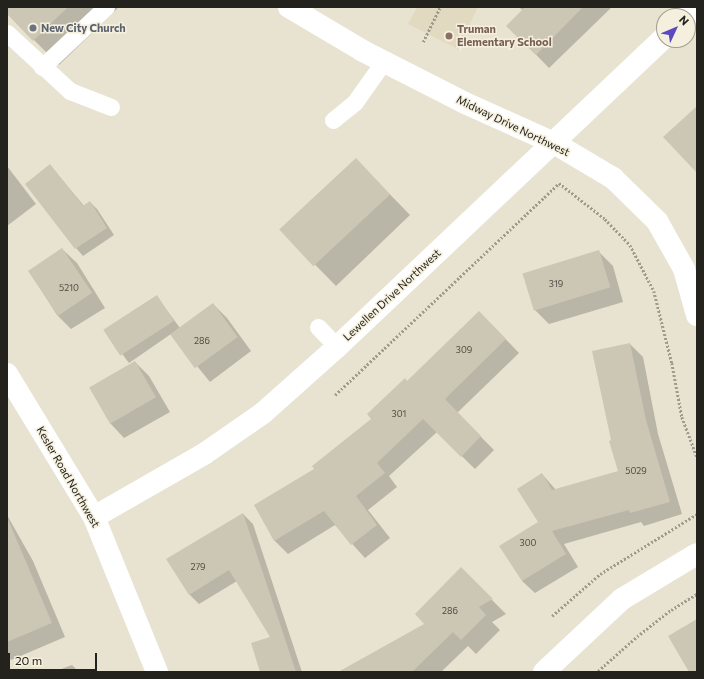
<!DOCTYPE html>
<style>
body{margin:0}
#map{position:relative;width:704px;height:679px;overflow:hidden;background:#e8e3d1;font-family:Commissioner,sans-serif}
div>[style]{position:absolute}
.built>*{inset:0;background:#e1dac0}
.shadow>*{inset:0;background:#0003}
.building>*{inset:0;background:#ccc7b5;transform-origin:0 0}
.path>*{height:2.5px;margin-top:-1.25px;transform-origin:0;background:repeating-linear-gradient(90deg,#9e9a8d 0 2px,transparent 0 4px)}
.lane>*{height:17px;margin:-8.5px;padding:0 8.5px;transform-origin:8.5px;border-radius:8.5px;background:#fff}
.street>*{height:22px;margin:-11px;padding:0 11px;transform-origin:11px;border-radius:11px;background:#fff}
.dots>*{width:11px;height:11px;translate:-50% -50%;box-sizing:border-box;border:2px solid #f5f0de;border-radius:50%}
span{translate:-50% -50%;white-space:nowrap;text-align:center;line-height:1.15;-webkit-text-stroke:3px #f5f0de;paint-order:stroke}
.number-label{font-size:9px;color:#4e4b42}
.number-label span{-webkit-text-stroke-width:0}
.worship-label{font-size:11px;color:#5b616d;font-weight:700}
.left{translate:0 -50%;text-align:left}
.education-label{font-size:11px;color:#785e54;font-weight:700}
.street-label{font-size:11px;color:#24221c}
.frame{position:absolute;inset:0;border:8px solid #24221c;pointer-events:none}
.north{position:absolute;left:656px;top:8px;width:40px;height:40px;box-sizing:border-box;background:#f5f0de;border:1px solid #a19e90;border-radius:50%;rotate:46deg;font-size:11px;font-weight:700;line-height:16px;text-align:center;color:#24221c}
.north::after{content:'';display:block;margin:auto;width:14px;height:18px;background:#5b49c1;clip-path:polygon(50% 0,100% 100%,50% 72%,0 100%)}
.scale{position:absolute;left:8px;top:653px;width:89px;height:18px;box-sizing:border-box;border:2px solid #24221c;border-top:0;padding-left:5px;font-size:12px;line-height:14px;white-space:nowrap;color:#24221c;-webkit-text-stroke:3px #f5f0de;paint-order:stroke}
</style>
<div id="map">
<div class="built">
<div style="clip-path:polygon(417px 7px,478px 7px,458px 49px,408px 24px)"></div>
</div>
<div class="shadow">
<div style="clip-path:polygon(7px 7px,119px 7px,59px 65px,7px 13px)"></div>
<div style="clip-path:polygon(519px 7px,612px 7px,549px 68px,508px 26px,523px 11px)"></div>
<div style="clip-path:polygon(50px 165px,84px 206px,90px 202px,97px 209px,114px 235px,83px 256px,76px 248px)"></div>
<div style="clip-path:polygon(7px 166px,36px 204px,7px 226px)"></div>
<div style="clip-path:polygon(376px 180px,410px 215px,336px 286px,282px 231px)"></div>
<div style="clip-path:polygon(62px 249px,77px 263px,105px 308px,71px 329px,57px 315px,29px 271px)"></div>
<div style="clip-path:polygon(598px 251px,613px 266px,623px 302px,549px 324px,534px 309px)"></div>
<div style="clip-path:polygon(157px 297px,180px 328px,213px 304px,227px 318px,251px 351px,210px 382px,171px 334px,129px 363px,104px 330px)"></div>
<div style="clip-path:polygon(492px 325px,519px 353px,457px 413px,494px 450px,475px 469px,437px 432px,389px 476px,397px 487px,368px 510px,390px 538px,365px 558px,335px 525px,288px 554px,275px 541px,255px 505px,315px 469px,373px 419px,407px 382px)"></div>
<div style="clip-path:polygon(630px 344px,643px 357px,658px 434px,682px 514px,644px 526px,641px 522px,564px 544px,578px 567px,535px 593px,522px 581px,539px 522px,542px 474px,556px 490px,619px 472px,612px 441px)"></div>
<div style="clip-path:polygon(135px 362px,149px 376px,170px 412px,124px 438px,110px 423px)"></div>
<div style="clip-path:polygon(243px 514px,253px 524px,302px 672px,262px 672px,272px 637px,237px 581px,199px 604px,189px 594px)"></div>
<div style="clip-path:polygon(7px 515px,33px 561px,65px 637px,11px 660px,7px 656px)"></div>
<div style="clip-path:polygon(461px 569px,506px 614px,492px 622px,500px 630px,476px 654px,468px 646px,441px 672px,348px 672px,426px 624px)"></div>
<div style="clip-path:polygon(72px 665px,79px 672px,53px 672px)"></div>
</div>
<div class="building">
<div style="clip-path:polygon(7px 7px,68px 7px,33px 41px,7px 14px)"></div>
<div style="clip-path:polygon(525px 7px,583px 7px,536px 55px,506px 26px)"></div>
<div style="clip-path:polygon(697px 106px,697px 173px,663px 137px)"></div>
<div style="left:356px;top:158px;width:50px;height:105px;rotate:47deg"></div>
<div style="clip-path:polygon(50px 164px,83px 206px,90px 201px,107px 228px,75px 249px,25px 184px)"></div>
<div style="left:62px;top:248px;width:54px;height:41px;rotate:56deg"></div>
<div style="left:599px;top:250px;width:39px;height:80px;rotate:73deg"></div>
<div style="left:157px;top:295px;width:31px;height:64px;rotate:57deg"></div>
<div style="left:213px;top:303px;width:42px;height:53px;rotate:54deg"></div>
<div style="clip-path:polygon(479px 311px,506px 339px,445px 399px,481px 436px,461px 457px,423px 419px,377px 463px,385px 473px,356px 496px,377px 525px,351px 545px,324px 511px,274px 541px,254px 505px,314px 469px,312px 466px,371px 419px,367px 414px,405px 378px,407px 381px)"></div>
<div style="clip-path:polygon(630px 343px,646px 420px,670px 502px,630px 513px,629px 510px,552px 531px,566px 554px,522px 581px,499px 546px,538px 522px,517px 489px,542px 473px,552px 490px,618px 471px,609px 441px,611px 440px,592px 351px)"></div>
<div style="left:135px;top:361px;width:42px;height:53px;rotate:60deg"></div>
<div style="clip-path:polygon(243px 513px,296px 672px,260px 672px,251px 643px,270px 637px,229px 570px,189px 595px,166px 559px)"></div>
<div style="clip-path:polygon(7px 517px,52px 623px,7px 642px)"></div>
<div style="clip-path:polygon(461px 567px,493px 599px,479px 607px,486px 615px,461px 640px,453px 632px,412px 672px,338px 672px,424px 624px,415px 614px)"></div>
<div style="clip-path:polygon(697px 619px,697px 672px,689px 672px,668px 636px)"></div>
</div>
<div class="path">
<div style="left:423px;top:42px;width:39px;rotate:-64deg"></div>
<div style="left:335px;top:395px;width:308px;rotate:-43.4deg"></div>
<div style="left:559px;top:183px;width:58px;rotate:38deg"></div>
<div style="left:605px;top:219px;width:36px;rotate:46deg"></div>
<div style="left:630px;top:245px;width:52px;rotate:62.4deg"></div>
<div style="left:654px;top:291px;width:74px;rotate:76deg"></div>
<div style="left:672px;top:363px;width:55px;rotate:79.5deg"></div>
<div style="left:682px;top:417px;width:43px;rotate:69.4deg"></div>
<div style="left:552px;top:616px;width:64px;rotate:-41.2deg"></div>
<div style="left:600px;top:574px;width:114px;rotate:-31.7deg"></div>
<div style="left:598px;top:671px;width:56px;rotate:-41.4deg"></div>
<div style="left:640px;top:634px;width:39px;rotate:-38deg"></div>
<div style="left:671px;top:610px;width:31px;rotate:-32deg"></div>
</div>
<div class="lane">
<div style="left:7px;top:33px;width:86px;rotate:42.6deg"></div>
<div style="left:70px;top:91px;width:44px;rotate:21.3deg"></div>
<div style="left:42px;top:67px;width:88px;rotate:-43.2deg"></div>
<div style="left:333px;top:120px;width:28px;rotate:-39deg"></div>
<div style="left:355px;top:102px;width:50px;rotate:-54.7deg"></div>
<div style="left:318px;top:327px;width:28px;rotate:46deg"></div>
</div>
<div class="street">
<div style="left:289px;top:7px;width:86px;rotate:30.7deg"></div>
<div style="left:363px;top:51px;width:114px;rotate:27deg"></div>
<div style="left:465px;top:103px;width:98px;rotate:24.2deg"></div>
<div style="left:554px;top:143px;width:69px;rotate:30.7deg"></div>
<div style="left:613px;top:178px;width:62px;rotate:44.3deg"></div>
<div style="left:657px;top:221px;width:55px;rotate:60.6deg"></div>
<div style="left:684px;top:269px;width:48px;rotate:74.2deg"></div>
<div style="left:687px;top:16px;width:13px;rotate:-45deg"></div>
<div style="left:7px;top:374px;width:167px;rotate:58.7deg"></div>
<div style="left:94px;top:517px;width:167px;rotate:67.9deg"></div>
<div style="left:94px;top:517px;width:127px;rotate:-29.8deg"></div>
<div style="left:204px;top:454px;width:72px;rotate:-34.8deg"></div>
<div style="left:263px;top:413px;width:99px;rotate:-41.7deg"></div>
<div style="left:337px;top:347px;width:450px;rotate:-43.4deg"></div>
<div style="left:544px;top:672px;width:107px;rotate:-43.1deg"></div>
<div style="left:622px;top:599px;width:87px;rotate:-31deg"></div>
</div>
<div class="dots">
<div style="left:33px;top:28px;background:#6b7280"></div>
<div style="left:449px;top:36px;background:#8d6e63"></div>
</div>
<div class="number-label">
<span style="left:556px;top:284px">319</span>
<span style="left:69px;top:288px">5210</span>
<span style="left:202px;top:341px">286</span>
<span style="left:464px;top:350px">309</span>
<span style="left:399px;top:414px">301</span>
<span style="left:636px;top:471px">5029</span>
<span style="left:528px;top:543px">300</span>
<span style="left:198px;top:567px">279</span>
<span style="left:450px;top:611px">286</span>
</div>
<div class="worship-label">
<span class="left" style="left:41px;top:28px">New City Church</span>
</div>
<div class="education-label">
<span class="left" style="left:457px;top:36px">Truman<br>Elementary School</span>
</div>
<div class="street-label">
<span style="left:513px;top:126px;rotate:26deg">Midway Drive Northwest</span>
<span style="left:392px;top:295px;rotate:-43deg">Lewellen Drive Northwest</span>
<span style="left:68px;top:477px;rotate:60deg">Kesler Road Northwest</span>
</div>
<div class="frame"></div>
<div class="north">N</div>
<div class="scale">20 m</div>
</div>
